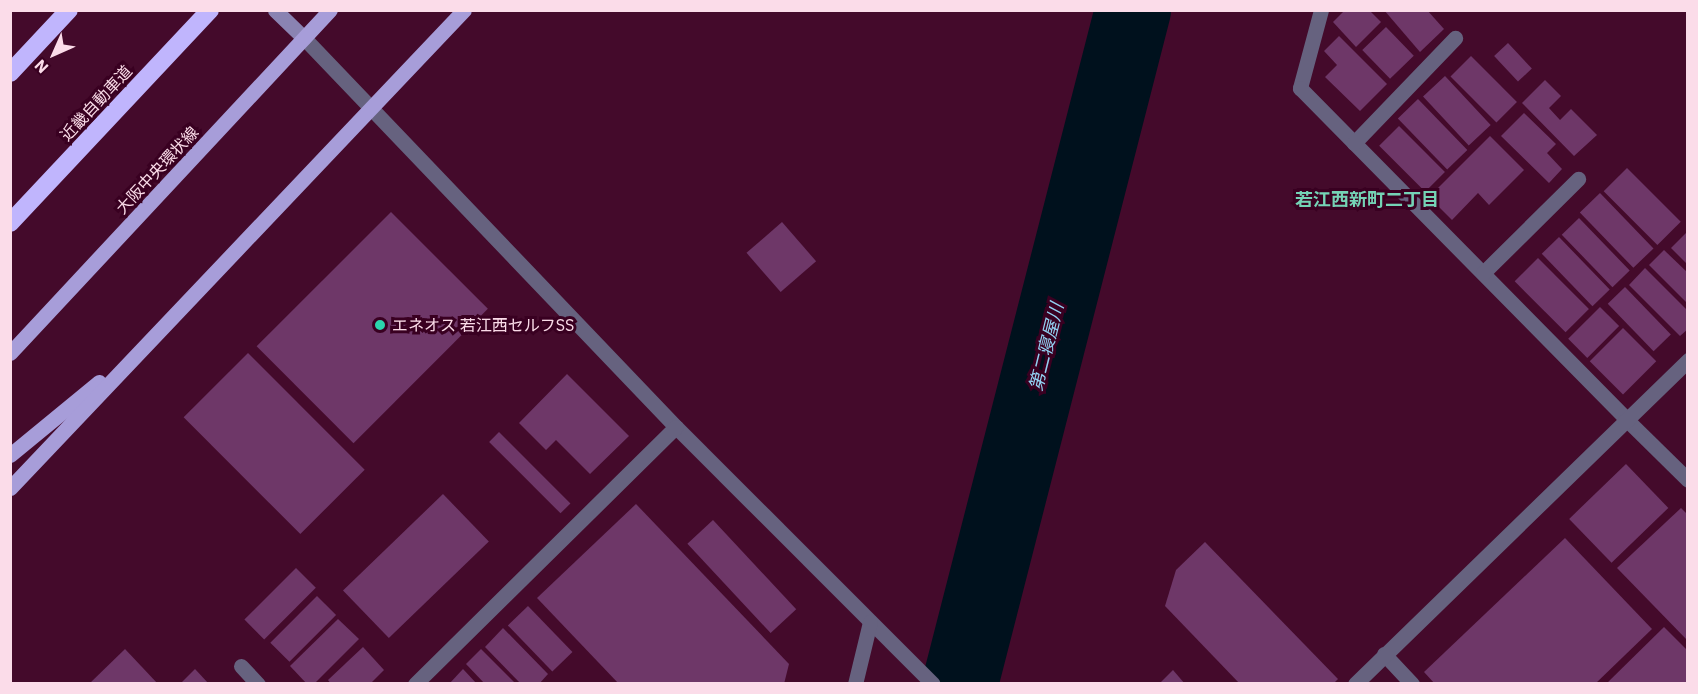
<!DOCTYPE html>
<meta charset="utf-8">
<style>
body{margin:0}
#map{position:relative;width:1698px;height:694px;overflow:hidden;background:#440a2b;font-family:"IBM Plex Sans","Noto Sans JP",sans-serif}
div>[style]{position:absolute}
.river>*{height:76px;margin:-38px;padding:0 38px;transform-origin:38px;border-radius:38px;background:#00111d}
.building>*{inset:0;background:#6e3768;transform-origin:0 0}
.lane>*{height:15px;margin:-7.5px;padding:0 7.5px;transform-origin:7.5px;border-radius:7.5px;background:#66627f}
.street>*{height:15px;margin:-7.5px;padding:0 7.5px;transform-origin:7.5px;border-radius:7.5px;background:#66627f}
.secondary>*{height:15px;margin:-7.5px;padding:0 7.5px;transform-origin:7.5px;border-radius:7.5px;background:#8a83b2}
.primary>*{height:15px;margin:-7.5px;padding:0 7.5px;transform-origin:7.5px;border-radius:7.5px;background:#a79dd9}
.highway>*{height:18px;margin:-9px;padding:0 9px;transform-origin:9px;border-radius:9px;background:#c0b5fd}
.dots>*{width:16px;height:16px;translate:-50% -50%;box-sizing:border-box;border:3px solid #390021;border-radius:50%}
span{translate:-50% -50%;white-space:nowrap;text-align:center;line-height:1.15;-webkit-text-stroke:6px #390021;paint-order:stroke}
.street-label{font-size:16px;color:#fbdce9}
.poi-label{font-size:16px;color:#fbdce9}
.left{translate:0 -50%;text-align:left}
.neighbourhood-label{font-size:18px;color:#75d3b6;font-weight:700}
.water-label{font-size:18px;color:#93d2f3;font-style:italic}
.frame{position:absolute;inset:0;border:12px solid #fbdce9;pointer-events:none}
.north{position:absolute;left:24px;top:24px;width:60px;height:60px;-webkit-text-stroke:4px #390021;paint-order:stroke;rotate:225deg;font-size:16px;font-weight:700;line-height:24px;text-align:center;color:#fbdce9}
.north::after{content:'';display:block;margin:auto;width:21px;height:27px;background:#fbdce9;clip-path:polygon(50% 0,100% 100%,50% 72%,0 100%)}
</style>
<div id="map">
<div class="river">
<div style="left:960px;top:684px;width:696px;rotate:-75.6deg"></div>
</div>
<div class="building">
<div style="clip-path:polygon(1345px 10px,1369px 10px,1381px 22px,1356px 47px,1333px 22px)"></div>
<div style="clip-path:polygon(1384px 10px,1427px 10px,1444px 29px,1420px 52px)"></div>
<div style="left:1386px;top:27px;width:40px;height:33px;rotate:46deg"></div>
<div style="clip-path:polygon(1339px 36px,1387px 84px,1360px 111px,1325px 77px,1337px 65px,1324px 51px)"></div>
<div style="left:1508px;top:43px;width:35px;height:19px;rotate:47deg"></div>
<div style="left:1471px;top:56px;width:65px;height:29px;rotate:45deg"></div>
<div style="left:1445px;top:76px;width:67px;height:30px;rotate:47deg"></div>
<div style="clip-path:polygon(1545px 80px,1561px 96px,1549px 108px,1560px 120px,1571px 109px,1597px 135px,1574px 156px,1522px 103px)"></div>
<div style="left:1418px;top:99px;width:71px;height:28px;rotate:46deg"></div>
<div style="clip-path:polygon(1524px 113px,1556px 144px,1547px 153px,1562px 169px,1549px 183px,1501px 136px)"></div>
<div style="left:1399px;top:126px;width:65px;height:28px;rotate:45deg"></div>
<div style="clip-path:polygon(1490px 136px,1524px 170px,1489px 205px,1478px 193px,1452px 220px,1429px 197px)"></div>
<div style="left:1627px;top:168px;width:76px;height:33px;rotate:45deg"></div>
<div style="left:1600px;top:193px;width:77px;height:28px;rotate:46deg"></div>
<div style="left:391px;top:212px;width:137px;height:190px;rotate:45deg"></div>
<div style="left:1579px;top:218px;width:73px;height:24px;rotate:46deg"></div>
<div style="left:782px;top:222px;width:52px;height:47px;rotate:49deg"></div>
<div style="clip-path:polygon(1688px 231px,1688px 265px,1671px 248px)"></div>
<div style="left:1559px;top:237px;width:73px;height:24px;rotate:46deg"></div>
<div style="clip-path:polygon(1664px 250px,1688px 273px,1688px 304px,1649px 265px)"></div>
<div style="left:1538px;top:258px;width:72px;height:33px;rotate:45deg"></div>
<div style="clip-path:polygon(1645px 268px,1688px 311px,1688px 329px,1680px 336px,1629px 285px)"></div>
<div style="left:1625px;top:287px;width:66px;height:24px;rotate:46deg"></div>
<div style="left:1600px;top:307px;width:27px;height:45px;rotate:45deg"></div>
<div style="left:1623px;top:328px;width:47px;height:47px;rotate:45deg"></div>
<div style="left:248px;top:353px;width:165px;height:91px;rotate:45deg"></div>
<div style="clip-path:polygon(567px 374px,629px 436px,590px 474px,556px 440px,546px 450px,519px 423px)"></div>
<div style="left:499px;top:432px;width:101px;height:14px;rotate:45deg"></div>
<div style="left:1626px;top:464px;width:61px;height:79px;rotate:46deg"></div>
<div style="left:443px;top:494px;width:66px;height:139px;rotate:46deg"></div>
<div style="clip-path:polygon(636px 504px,789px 664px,784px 684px,619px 684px,537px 598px)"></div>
<div style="clip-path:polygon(1681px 508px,1688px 515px,1688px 641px,1617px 568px)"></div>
<div style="left:713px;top:520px;width:122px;height:35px;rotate:47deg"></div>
<div style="clip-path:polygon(1565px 538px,1652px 629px,1595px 684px,1435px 684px,1424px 672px)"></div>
<div style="clip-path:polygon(1205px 542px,1338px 679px,1333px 684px,1240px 684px,1165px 606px,1176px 570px)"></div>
<div style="left:296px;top:568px;width:28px;height:73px;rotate:45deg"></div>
<div style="left:317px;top:596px;width:27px;height:66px;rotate:45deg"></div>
<div style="left:528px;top:606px;width:64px;height:28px;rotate:46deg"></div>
<div style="clip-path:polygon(338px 619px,359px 639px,314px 684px,307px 684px,290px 666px)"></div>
<div style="clip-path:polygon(1664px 627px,1688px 651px,1688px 684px,1606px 684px)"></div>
<div style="clip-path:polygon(503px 628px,548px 674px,539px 684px,521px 684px,485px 647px)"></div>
<div style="clip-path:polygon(363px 647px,384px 670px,370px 684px,331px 684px,328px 680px)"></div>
<div style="clip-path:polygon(125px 649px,158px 684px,89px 684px)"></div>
<div style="clip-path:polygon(481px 649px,516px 684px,485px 684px,466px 664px)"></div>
<div style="clip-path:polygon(195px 669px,209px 684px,180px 684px)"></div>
<div style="clip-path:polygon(463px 669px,477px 684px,449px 684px)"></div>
<div style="clip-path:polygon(1173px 670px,1185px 684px,1159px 684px)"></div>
</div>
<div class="lane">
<div style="left:1321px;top:10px;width:81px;rotate:105.1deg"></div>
<div style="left:1300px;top:88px;width:467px;rotate:45.4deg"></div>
<div style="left:1354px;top:143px;width:146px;rotate:-46.1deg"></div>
<div style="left:1483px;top:273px;width:134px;rotate:-44.7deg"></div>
<div style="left:241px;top:666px;width:25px;rotate:47deg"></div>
</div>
<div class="street">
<div style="left:304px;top:38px;width:538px;rotate:46.28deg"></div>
<div style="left:676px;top:427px;width:363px;rotate:45deg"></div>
<div style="left:1628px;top:421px;width:84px;rotate:44.5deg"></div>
<div style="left:1384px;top:654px;width:41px;rotate:47deg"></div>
<div style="left:415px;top:684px;width:366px;rotate:-44.6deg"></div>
<div style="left:855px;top:684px;width:64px;rotate:-76.4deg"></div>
<div style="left:1355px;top:684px;width:465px;rotate:-44.2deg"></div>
</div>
<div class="secondary">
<div style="left:275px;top:10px;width:40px;rotate:44deg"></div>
</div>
<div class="primary">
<div style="left:10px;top:353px;width:469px;rotate:-47deg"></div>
<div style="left:10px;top:455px;width:115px;rotate:-39.4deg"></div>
<div style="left:10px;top:488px;width:659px;rotate:-46.48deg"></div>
</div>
<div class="highway">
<div style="left:10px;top:73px;width:86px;rotate:-46.9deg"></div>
<div style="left:10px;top:223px;width:292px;rotate:-46.8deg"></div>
</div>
<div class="dots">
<div style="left:380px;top:325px;background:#2bd5ac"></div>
</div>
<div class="street-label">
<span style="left:96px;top:103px;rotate:-47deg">近畿自動車道</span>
<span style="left:157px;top:170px;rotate:-47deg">大阪中央環状線</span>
</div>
<div class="poi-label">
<span class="left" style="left:392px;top:325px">エネオス 若江西セルフSS</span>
</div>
<div class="neighbourhood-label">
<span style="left:1367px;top:200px">若江西新町二丁目</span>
</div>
<div class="water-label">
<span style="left:1047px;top:347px;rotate:-76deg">第二寝屋川</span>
</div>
<div class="frame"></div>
<div class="north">N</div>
</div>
